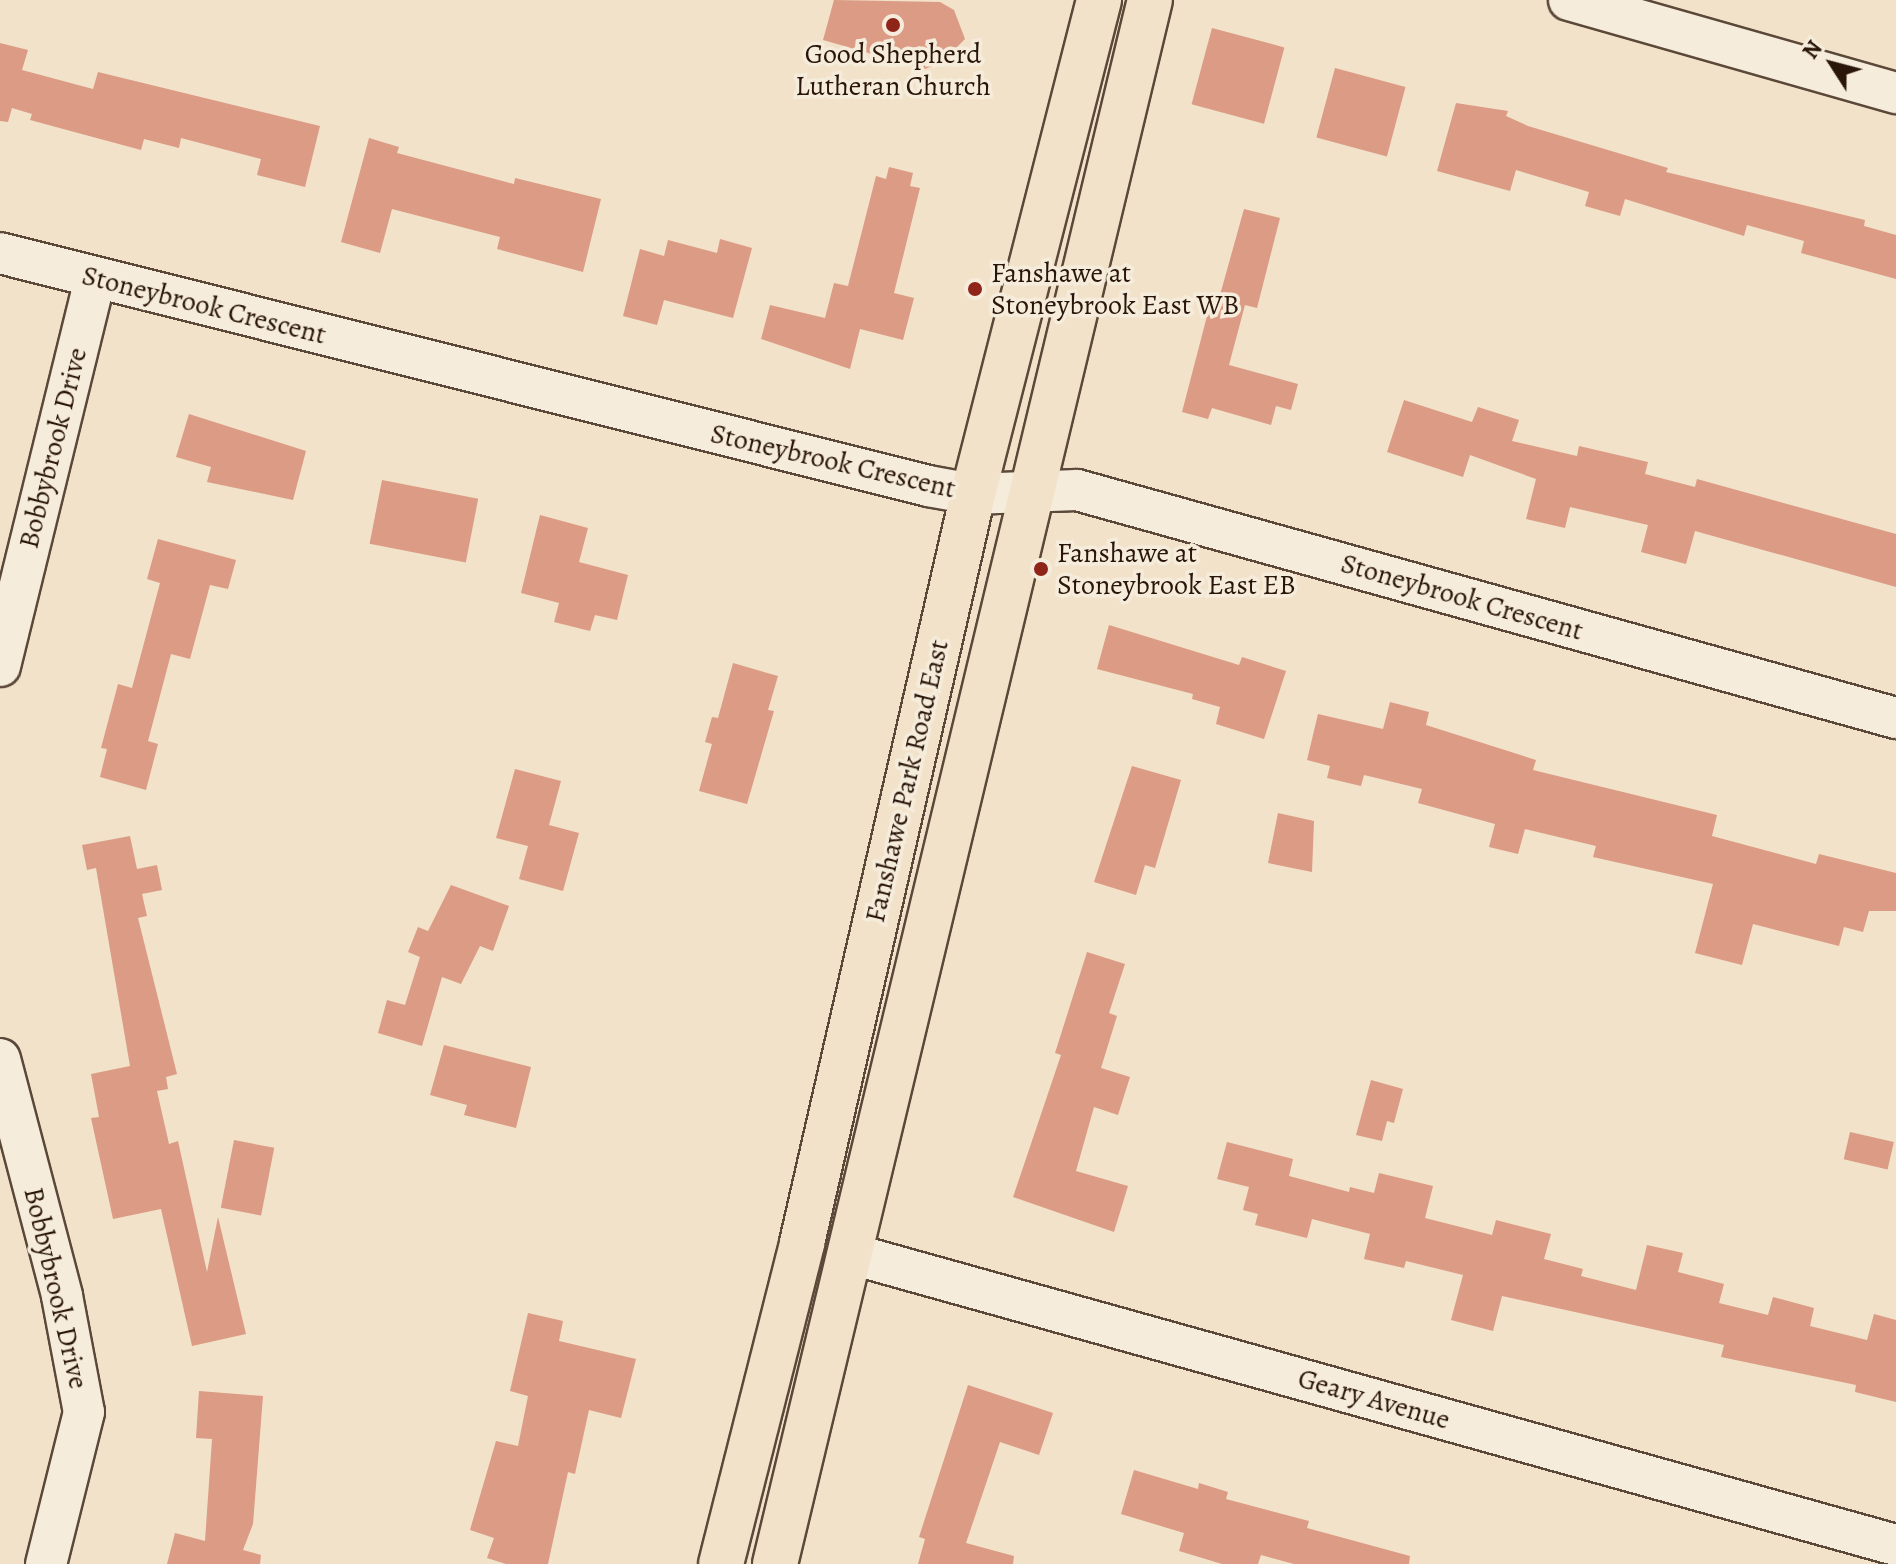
<!DOCTYPE html>
<style>
body{margin:0}
#map{position:relative;width:1896px;height:1564px;overflow:hidden;background:#f1e2c9;font-family:Alegreya,serif}
div>[style]{position:absolute}
.building>*{inset:0;background:#dc9b84;transform-origin:0 0}
.roads{filter:drop-shadow(2px 0 #5b4839) drop-shadow(-2px 0 #5b4839) drop-shadow(0 2px #5b4839) drop-shadow(0 -2px #5b4839)}
.minor>*{height:40px;margin:-20px;padding:0 20px;transform-origin:20px;border-radius:20px;background:#f6ecdc}
.major>*{height:44px;margin:-22px;padding:0 22px;transform-origin:22px;border-radius:22px;background:#f1e2c9}
.dots>*{width:22px;height:22px;translate:-50% -50%;box-sizing:border-box;border:4px solid #f6ecdc;border-radius:50%}
span{translate:-50% -50%;white-space:nowrap;text-align:center;line-height:1.15;-webkit-text-stroke:7px #f6ecdc;paint-order:stroke}
.poi-label{font-size:28px;color:#291509}
.left{translate:0 -50%;text-align:left}
.street-label{font-size:28px;color:#291509}
.north{position:absolute;left:1792px;top:24px;width:80px;height:80px;-webkit-text-stroke:6px #f6ecdc;paint-order:stroke;rotate:306deg;font-size:22px;font-weight:700;line-height:32px;text-align:center;color:#291509}
.north::after{content:'';display:block;margin:auto;width:28px;height:36px;background:#291509;clip-path:polygon(50% 0,100% 100%,50% 72%,0 100%)}
</style>
<div id="map">
<div class="building">
<div style="clip-path:polygon(834px 0,940px 2px,954px 10px,965px 39px,942px 62px,925px 69px,823px 40px)"></div>
<div style="left:1212px;top:28px;width:75px;height:79px;rotate:15deg"></div>
<div style="clip-path:polygon(0 43px,28px 50px,22px 70px,93px 89px,98px 72px,320px 126px,305px 187px,257px 175px,261px 159px,181px 138px,179px 148px,144px 139px,141px 150px,30px 120px,32px 114px,12px 108px,8px 122px,0 121px)"></div>
<div style="left:1335px;top:68px;width:73px;height:72px;rotate:15deg"></div>
<div style="clip-path:polygon(1456px 103px,1508px 111px,1506px 116px,1528px 126px,1668px 168px,1666px 172px,1865px 220px,1864px 226px,1896px 235px,1896px 279px,1801px 253px,1804px 241px,1747px 225px,1744px 236px,1625px 199px,1620px 216px,1585px 206px,1589px 192px,1516px 170px,1510px 191px,1437px 171px)"></div>
<div style="clip-path:polygon(369px 138px,399px 147px,397px 153px,514px 184px,515px 178px,601px 199px,583px 272px,497px 249px,500px 237px,392px 209px,380px 253px,341px 242px)"></div>
<div style="clip-path:polygon(889px 167px,913px 173px,910px 186px,920px 188px,894px 293px,914px 298px,903px 340px,860px 329px,850px 369px,761px 339px,770px 305px,825px 318px,834px 283px,848px 286px,876px 176px,886px 179px)"></div>
<div style="clip-path:polygon(1244px 209px,1280px 218px,1257px 308px,1245px 305px,1229px 365px,1298px 384px,1291px 410px,1276px 406px,1271px 425px,1212px 408px,1208px 419px,1182px 412px,1213px 293px,1220px 295px)"></div>
<div style="clip-path:polygon(720px 239px,752px 248px,733px 318px,664px 300px,657px 325px,623px 316px,640px 249px,664px 256px,668px 240px,717px 253px)"></div>
<div style="clip-path:polygon(1404px 400px,1472px 422px,1478px 407px,1519px 420px,1512px 441px,1577px 456px,1579px 446px,1648px 462px,1645px 474px,1695px 487px,1697px 479px,1896px 534px,1896px 587px,1695px 531px,1686px 564px,1641px 552px,1648px 525px,1570px 507px,1565px 528px,1526px 519px,1536px 479px,1470px 455px,1463px 477px,1387px 452px)"></div>
<div style="clip-path:polygon(189px 414px,306px 451px,293px 500px,207px 482px,211px 467px,176px 457px)"></div>
<div style="left:382px;top:480px;width:98px;height:65px;rotate:11deg"></div>
<div style="clip-path:polygon(540px 515px,588px 528px,579px 562px,628px 575px,617px 620px,595px 615px,590px 631px,554px 622px,559px 603px,521px 593px)"></div>
<div style="clip-path:polygon(158px 539px,236px 560px,228px 589px,210px 585px,190px 659px,171px 654px,148px 741px,158px 744px,146px 790px,100px 777px,107px 749px,101px 748px,118px 684px,132px 688px,160px 583px,147px 579px)"></div>
<div style="clip-path:polygon(1109px 625px,1239px 665px,1242px 657px,1286px 671px,1264px 739px,1216px 724px,1220px 707px,1192px 699px,1193px 694px,1097px 669px)"></div>
<div style="clip-path:polygon(733px 663px,778px 676px,768px 710px,774px 711px,747px 804px,699px 791px,712px 744px,705px 742px,712px 717px,718px 718px)"></div>
<div style="clip-path:polygon(1390px 702px,1429px 712px,1426px 725px,1536px 760px,1533px 770px,1717px 815px,1712px 836px,1816px 864px,1819px 854px,1896px 873px,1896px 911px,1869px 911px,1863px 932px,1844px 927px,1839px 946px,1753px 924px,1742px 965px,1695px 953px,1713px 884px,1593px 857px,1596px 846px,1525px 829px,1518px 854px,1489px 847px,1495px 824px,1418px 803px,1422px 789px,1364px 775px,1361px 786px,1327px 778px,1330px 766px,1307px 760px,1318px 714px,1383px 729px)"></div>
<div style="clip-path:polygon(1132px 766px,1181px 780px,1155px 868px,1145px 865px,1136px 895px,1094px 882px)"></div>
<div style="clip-path:polygon(515px 769px,561px 781px,549px 825px,579px 833px,563px 891px,519px 879px,528px 846px,496px 838px)"></div>
<div style="clip-path:polygon(1278px 813px,1314px 821px,1312px 872px,1268px 863px)"></div>
<div style="clip-path:polygon(130px 836px,137px 869px,157px 865px,162px 890px,142px 894px,147px 916px,138px 918px,177px 1074px,166px 1077px,168px 1089px,157px 1091px,169px 1144px,178px 1141px,207px 1272px,218px 1217px,246px 1334px,192px 1346px,161px 1209px,113px 1219px,91px 1118px,99px 1117px,91px 1074px,130px 1066px,96px 868px,87px 870px,82px 845px)"></div>
<div style="clip-path:polygon(451px 885px,509px 906px,493px 951px,480px 946px,461px 984px,442px 977px,422px 1046px,378px 1033px,387px 1000px,405px 1005px,420px 957px,408px 952px,418px 927px,428px 931px)"></div>
<div style="clip-path:polygon(1087px 952px,1125px 964px,1109px 1013px,1117px 1016px,1101px 1068px,1130px 1077px,1118px 1115px,1094px 1107px,1076px 1171px,1128px 1186px,1114px 1232px,1013px 1197px,1061px 1055px,1055px 1053px)"></div>
<div style="clip-path:polygon(444px 1045px,531px 1067px,516px 1128px,464px 1115px,467px 1105px,430px 1095px)"></div>
<div style="clip-path:polygon(1371px 1080px,1403px 1089px,1394px 1123px,1387px 1121px,1382px 1141px,1356px 1135px)"></div>
<div style="left:1850px;top:1132px;width:45px;height:28px;rotate:13deg"></div>
<div style="left:234px;top:1140px;width:41px;height:69px;rotate:11deg"></div>
<div style="clip-path:polygon(1227px 1142px,1293px 1159px,1289px 1176px,1349px 1192px,1350px 1187px,1374px 1193px,1379px 1173px,1433px 1186px,1425px 1218px,1492px 1235px,1496px 1220px,1551px 1234px,1544px 1259px,1583px 1269px,1581px 1276px,1636px 1290px,1647px 1245px,1683px 1253px,1678px 1272px,1724px 1284px,1719px 1303px,1768px 1315px,1773px 1297px,1814px 1308px,1810px 1326px,1867px 1340px,1874px 1314px,1896px 1320px,1896px 1402px,1855px 1392px,1856px 1385px,1721px 1357px,1724px 1345px,1502px 1296px,1493px 1331px,1451px 1320px,1463px 1275px,1406px 1261px,1404px 1268px,1364px 1259px,1370px 1234px,1312px 1219px,1307px 1238px,1255px 1225px,1258px 1214px,1243px 1210px,1249px 1187px,1217px 1179px)"></div>
<div style="clip-path:polygon(528px 1313px,563px 1321px,559px 1341px,636px 1359px,621px 1418px,589px 1410px,575px 1474px,568px 1472px,548px 1564px,506px 1564px,487px 1558px,494px 1538px,470px 1530px,496px 1441px,518px 1446px,528px 1396px,510px 1391px)"></div>
<div style="clip-path:polygon(968px 1385px,1053px 1413px,1039px 1455px,1000px 1442px,966px 1543px,1014px 1556px,1013px 1564px,918px 1564px,925px 1539px,919px 1537px)"></div>
<div style="clip-path:polygon(199px 1391px,263px 1396px,253px 1524px,243px 1550px,261px 1555px,260px 1564px,167px 1564px,175px 1533px,205px 1541px,212px 1439px,196px 1438px)"></div>
<div style="clip-path:polygon(1134px 1470px,1198px 1489px,1199px 1483px,1228px 1492px,1226px 1499px,1309px 1521px,1307px 1528px,1410px 1556px,1409px 1564px,1294px 1564px,1261px 1555px,1258px 1564px,1222px 1564px,1179px 1551px,1184px 1533px,1121px 1514px)"></div>
</div>
<div class="roads">
<div class="minor">
<div style="left:1569px;top:0;width:340px;rotate:15.9deg"></div>
<div style="left:0;top:253px;width:957px;rotate:14.09deg"></div>
<div style="left:928px;top:486px;width:46px;rotate:10.1deg"></div>
<div style="left:973px;top:494px;width:104px;rotate:-2.2deg"></div>
<div style="left:1077px;top:490px;width:850px;rotate:15.56deg"></div>
<div style="left:0;top:666px;width:399px;rotate:-76.2deg"></div>
<div style="left:0;top:1059px;width:245px;rotate:75.3deg"></div>
<div style="left:62px;top:1296px;width:118px;rotate:79.3deg"></div>
<div style="left:84px;top:1412px;width:157px;rotate:104deg"></div>
<div style="left:852px;top:1254px;width:1084px;rotate:15.58deg"></div>
</div>
<div class="major">
<div style="left:721px;top:1564px;width:331px;rotate:-75.8deg"></div>
<div style="left:802px;top:1243px;width:768px;rotate:-77.14deg"></div>
<div style="left:973px;top:494px;width:510px;rotate:-75.69deg"></div>
<div style="left:775px;top:1564px;width:1608px;rotate:-76.52deg"></div>
</div>
</div>
<div class="dots">
<div style="left:893px;top:25px;background:#8f2418"></div>
<div style="left:975px;top:289px;background:#8f2418"></div>
<div style="left:1041px;top:569px;background:#8f2418"></div>
</div>
<div class="poi-label">
<span style="left:893px;top:70px">Good Shepherd<br>Lutheran Church</span>
<span class="left" style="left:991px;top:289px">Fanshawe at<br>Stoneybrook East WB</span>
<span class="left" style="left:1057px;top:569px">Fanshawe at<br>Stoneybrook East EB</span>
</div>
<div class="street-label">
<span style="left:204px;top:305px;rotate:14deg">Stoneybrook Crescent</span>
<span style="left:53px;top:448px;rotate:-76deg">Bobbybrook Drive</span>
<span style="left:833px;top:461px;rotate:13deg">Stoneybrook Crescent</span>
<span style="left:1462px;top:597px;rotate:16deg">Stoneybrook Crescent</span>
<span style="left:907px;top:781px;rotate:-77deg">Fanshawe Park Road East</span>
<span style="left:56px;top:1288px;rotate:77deg">Bobbybrook Drive</span>
<span style="left:1374px;top:1399px;rotate:16deg">Geary Avenue</span>
</div>
<div class="north">N</div>
</div>
